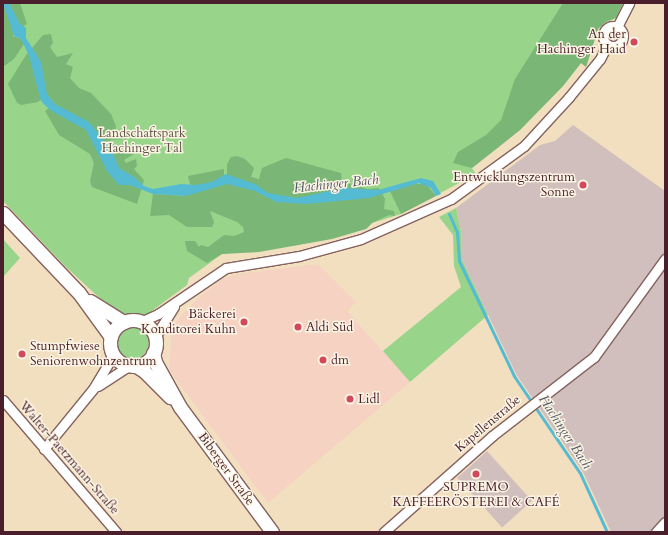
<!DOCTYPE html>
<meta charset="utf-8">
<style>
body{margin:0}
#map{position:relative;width:668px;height:535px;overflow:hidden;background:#f2dfc0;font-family:Cardo,serif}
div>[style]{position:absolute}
.built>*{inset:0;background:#f6d2c3}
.industrial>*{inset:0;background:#d1bfbd;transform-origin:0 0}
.green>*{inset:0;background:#98d58a}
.round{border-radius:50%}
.forest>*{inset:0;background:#7ab676}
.water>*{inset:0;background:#54bbd2}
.stream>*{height:3px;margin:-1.5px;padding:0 1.5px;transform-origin:1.5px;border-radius:1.5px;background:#54bbd2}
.roads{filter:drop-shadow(1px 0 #85625f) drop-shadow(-1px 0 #85625f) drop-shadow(0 1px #85625f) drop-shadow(0 -1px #85625f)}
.minor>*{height:9px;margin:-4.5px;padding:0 4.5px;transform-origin:4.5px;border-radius:4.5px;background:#fff}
.minor>.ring{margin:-4.5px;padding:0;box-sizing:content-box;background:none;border:9px solid #fff;border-radius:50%}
.secondary>*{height:13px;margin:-6.5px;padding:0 6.5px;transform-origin:6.5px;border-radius:6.5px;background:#fff}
.secondary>.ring{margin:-6.5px;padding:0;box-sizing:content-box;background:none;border:13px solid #fff;border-radius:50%}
.dots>*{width:11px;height:11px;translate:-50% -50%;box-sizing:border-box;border:2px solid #fcf5e5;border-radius:50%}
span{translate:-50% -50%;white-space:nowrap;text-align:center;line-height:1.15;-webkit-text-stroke:3px #fcf5e5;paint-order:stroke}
.poi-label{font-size:13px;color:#4a1f2b}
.right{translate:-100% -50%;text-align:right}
.left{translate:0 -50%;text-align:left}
.park-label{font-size:13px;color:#615648}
.street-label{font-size:13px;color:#4a1f2b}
.water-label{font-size:14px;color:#4e5665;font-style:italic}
.frame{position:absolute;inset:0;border:4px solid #4a1f2b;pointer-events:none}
</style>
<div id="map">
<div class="built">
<div style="clip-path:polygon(318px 264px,356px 302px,347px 311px,410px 382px,268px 503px,169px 370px,172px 326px,196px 300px,222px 279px,238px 274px)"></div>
</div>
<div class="industrial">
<div style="clip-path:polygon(573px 125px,665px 191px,665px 532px,611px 532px,583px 472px,516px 374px,462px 260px,461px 231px,456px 208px,540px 145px,555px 141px)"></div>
<div style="left:487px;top:451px;width:67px;height:40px;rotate:48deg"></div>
</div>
<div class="green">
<div style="clip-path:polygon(3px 3px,623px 3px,613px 20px,601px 24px,598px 29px,586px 67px,581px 63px,563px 86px,520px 130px,472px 168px,476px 174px,401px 214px,372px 223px,366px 229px,298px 245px,222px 254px,189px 278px,187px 285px,149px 313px,143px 315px,120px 314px,107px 305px,65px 266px,3px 201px)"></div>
<div style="clip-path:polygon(456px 208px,461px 231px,462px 260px,488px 315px,410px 382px,383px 351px,461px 287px,454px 266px,453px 235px,439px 217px)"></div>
<div style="clip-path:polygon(3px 239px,20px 258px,3px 277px)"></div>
<div class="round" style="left:115px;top:325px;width:34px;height:34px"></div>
</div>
<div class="forest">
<div style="clip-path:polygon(3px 3px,20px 3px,27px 24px,14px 32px,13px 36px,21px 39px,24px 44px,14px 59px,3px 67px)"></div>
<div style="clip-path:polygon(563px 3px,623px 3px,616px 18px,607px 21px,598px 29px,586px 67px,581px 63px,563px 86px,520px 130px,472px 168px,453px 163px,458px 152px,486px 135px,501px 120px,515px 79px)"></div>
<div style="clip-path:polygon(51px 34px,53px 43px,50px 47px,57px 57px,73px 53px,66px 64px,73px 67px,70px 78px,79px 88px,91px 93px,111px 114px,116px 126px,115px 132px,127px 139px,110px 140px,116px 146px,123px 144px,139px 151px,124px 160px,126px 163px,136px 159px,137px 166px,134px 169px,144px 180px,137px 204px,92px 187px,90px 181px,94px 163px,90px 154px,59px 135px,45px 111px,55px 104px,47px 94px,38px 102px,21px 105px,17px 103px,8px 84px,26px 55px,43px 35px)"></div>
<div style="clip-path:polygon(237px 156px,245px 159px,254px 168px,251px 177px,259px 179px,262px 168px,286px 158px,341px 173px,342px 182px,368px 189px,379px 188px,385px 199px,384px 209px,394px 211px,395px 216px,389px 215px,372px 223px,366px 229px,332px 239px,259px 252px,222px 254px,207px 263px,187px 251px,185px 241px,195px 241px,199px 247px,201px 245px,208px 247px,224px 235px,234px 236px,244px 232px,243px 227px,237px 222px,210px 211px,214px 222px,212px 227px,187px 227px,169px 215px,150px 216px,153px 194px,186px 196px,191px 188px,188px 176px,224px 169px,224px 183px,227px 183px,227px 164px,231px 157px)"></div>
<div style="clip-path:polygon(415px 184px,426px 184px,436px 196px,401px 214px,390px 191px)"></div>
</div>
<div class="water">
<div style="clip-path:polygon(3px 3px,9px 3px,20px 24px,26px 28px,26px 38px,41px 62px,47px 94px,55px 104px,89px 122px,111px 149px,119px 168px,134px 177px,144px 186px,153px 189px,181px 184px,196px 185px,212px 182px,226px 174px,255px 184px,268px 193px,297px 198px,344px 188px,378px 190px,421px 178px,433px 181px,441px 194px,436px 196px,431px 188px,419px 183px,369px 198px,307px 204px,276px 202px,255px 191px,227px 184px,186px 196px,153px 194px,130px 185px,119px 185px,107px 171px,86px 130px,50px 110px,41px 101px,29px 56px,21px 39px,14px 36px)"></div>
</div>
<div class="stream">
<div style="left:449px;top:214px;width:20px;rotate:66deg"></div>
<div style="left:457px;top:232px;width:29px;rotate:86deg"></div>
<div style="left:459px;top:261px;width:127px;rotate:64.4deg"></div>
<div style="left:514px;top:376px;width:117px;rotate:55.8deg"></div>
<div style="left:580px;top:473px;width:65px;rotate:65.4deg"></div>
</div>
<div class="roads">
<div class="minor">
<div class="ring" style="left:603px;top:26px;width:11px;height:11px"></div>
<div style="left:617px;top:27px;width:27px;rotate:-63deg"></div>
<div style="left:140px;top:322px;width:20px;rotate:-24deg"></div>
<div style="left:158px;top:314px;width:82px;rotate:-34.1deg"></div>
<div style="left:226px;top:268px;width:74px;rotate:-9.3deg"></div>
<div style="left:299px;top:256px;width:64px;rotate:-15.3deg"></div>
<div style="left:361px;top:239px;width:98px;rotate:-24deg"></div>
<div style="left:451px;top:199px;width:90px;rotate:-36deg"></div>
<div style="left:524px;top:146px;width:67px;rotate:-47.4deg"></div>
<div style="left:569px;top:97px;width:49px;rotate:-50.8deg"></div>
<div style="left:600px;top:59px;width:16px;rotate:-63deg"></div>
<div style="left:155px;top:337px;width:36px;rotate:-58deg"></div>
<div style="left:98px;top:386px;width:37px;rotate:-33deg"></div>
<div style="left:3px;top:400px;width:174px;rotate:49.4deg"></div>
<div style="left:44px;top:449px;width:77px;rotate:-50.8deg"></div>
<div style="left:93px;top:389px;width:33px;rotate:-59deg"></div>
<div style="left:110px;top:361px;width:9px;rotate:-77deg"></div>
<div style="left:384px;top:532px;width:144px;rotate:-41.6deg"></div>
<div style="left:492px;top:436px;width:129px;rotate:-37.8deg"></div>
<div style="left:594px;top:357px;width:121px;rotate:-54.1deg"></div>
<div style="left:656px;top:532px;width:13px;rotate:-48deg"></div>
</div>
<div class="secondary">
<div style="left:3px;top:213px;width:110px;rotate:46.5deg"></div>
<div style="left:79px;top:293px;width:54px;rotate:54deg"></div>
<div style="left:90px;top:301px;width:40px;rotate:32deg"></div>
<div class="ring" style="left:110px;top:320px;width:33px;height:33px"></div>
<div style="left:153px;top:353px;width:9px;rotate:77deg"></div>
<div style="left:155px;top:362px;width:51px;rotate:60.9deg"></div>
<div style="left:180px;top:407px;width:155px;rotate:53.6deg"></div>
<div style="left:136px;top:366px;width:9px;rotate:32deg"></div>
<div style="left:144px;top:371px;width:37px;rotate:45deg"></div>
</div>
</div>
<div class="dots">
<div style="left:634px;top:42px;background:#d1495b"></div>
<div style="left:583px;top:185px;background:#d1495b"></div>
<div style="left:244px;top:322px;background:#d1495b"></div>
<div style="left:298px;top:327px;background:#d1495b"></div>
<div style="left:22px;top:354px;background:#d1495b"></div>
<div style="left:323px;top:360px;background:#d1495b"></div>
<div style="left:350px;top:399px;background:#d1495b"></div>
<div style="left:476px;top:474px;background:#d1495b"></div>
</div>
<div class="poi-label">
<span class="right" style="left:626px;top:42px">An der<br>Hachinger Haid</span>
<span class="right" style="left:575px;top:185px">Entwicklungszentrum<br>Sonne</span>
<span class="right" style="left:236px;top:322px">Bäckerei<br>Konditorei Kuhn</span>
<span class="left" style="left:306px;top:327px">Aldi Süd</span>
<span class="left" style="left:30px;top:354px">Stumpfwiese<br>Seniorenwohnzentrum</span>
<span class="left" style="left:331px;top:360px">dm</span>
<span class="left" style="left:358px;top:399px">Lidl</span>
<span style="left:476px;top:495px">SUPREMO<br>KAFFEERÖSTEREI &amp; CAFÉ</span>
</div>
<div class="park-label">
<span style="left:142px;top:141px">Landschaftspark<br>Hachinger Tal</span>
</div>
<div class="street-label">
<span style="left:488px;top:424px;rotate:-40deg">Kapellenstraße</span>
<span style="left:69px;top:458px;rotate:49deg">Walter-Paetzmann-Straße</span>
<span style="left:226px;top:469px;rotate:54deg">Biberger Straße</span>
</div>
<div class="water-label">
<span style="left:336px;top:184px;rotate:-6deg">Hachinger Bach</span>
<span style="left:565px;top:432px;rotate:57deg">Hachinger Bach</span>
</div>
<div class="frame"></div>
</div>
